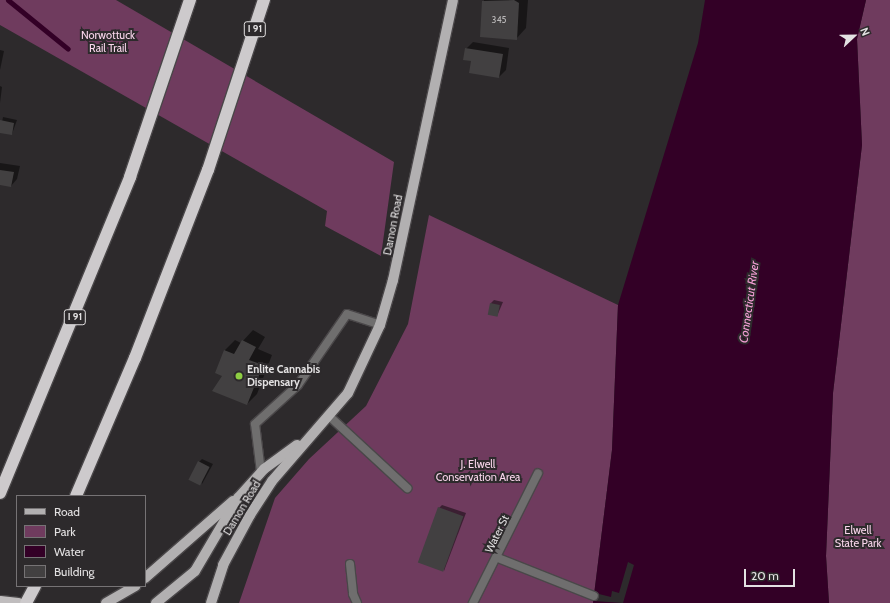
<!DOCTYPE html>
<style>
body{margin:0}
#map{position:relative;width:890px;height:603px;overflow:hidden;background:#2d2a2c;font-family:Cabin,sans-serif}
div>[style]{position:absolute}
.green>*{inset:0;background:#6f3b5e}
.water>*{inset:0;background:#330026}
.pier>*{inset:0;background:#2d2a2c}
.shadow>*{inset:0;background:#0007}
.stream>*{height:5px;margin:-2.5px;padding:0 2.5px;transform-origin:2.5px;border-radius:2.5px;background:#330026}
.building>*{inset:0;background:#424041;transform-origin:0 0}
.roads{filter:drop-shadow(1px 0 #4a4749) drop-shadow(-1px 0 #4a4749) drop-shadow(0 1px #4a4749) drop-shadow(0 -1px #4a4749)}
.service>*{height:8px;margin:-4px;padding:0 4px;transform-origin:4px;border-radius:4px;background:#6f6e6e}
.primary>*{height:10px;margin:-5px;padding:0 5px;transform-origin:5px;border-radius:5px;background:#b2b0b1}
.trunk>*{height:11px;margin:-5.5px;padding:0 5.5px;transform-origin:5.5px;border-radius:5.5px;background:#c0bdbe}
.motorway>*{height:12px;margin:-6px;padding:0 6px;transform-origin:6px;border-radius:6px;background:#cdcacc}
.dots>*{width:11px;height:11px;translate:-50% -50%;box-sizing:border-box;border:2px solid #2d2a2c;border-radius:50%}
span{translate:-50% -50%;white-space:nowrap;text-align:center;line-height:1.15;-webkit-text-stroke:4px #2d2a2c;paint-order:stroke}
.number-label{font-size:9px;color:#bbb9ba}
.number-label span{-webkit-text-stroke-width:0}
.shield-label span{padding:1px 3px;background:#2d2a2c;border:1px solid;border-radius:3px;-webkit-text-stroke-width:0}
.shield-label{font-size:10px;color:#e3e1e2;font-weight:700}
.park-label{font-size:11px;color:#f9d5eb}
.street-label{font-size:11px;color:#e3e1e2}
.poi-label{font-size:11px;color:#e3e1e2;font-weight:700}
.left{translate:0 -50%;text-align:left}
.water-label{font-size:12px;color:#f6a0d8;font-style:italic}
.legend{position:absolute;left:16px;top:495px;width:130px;height:92px;box-sizing:border-box;background:#2d2a2c;border:1px solid #767375;margin:0;padding:5px 7px;list-style:none;font-size:12px;color:#e3e1e2}
.legend li{display:flex;align-items:center;gap:8px;height:20px}
.legend b{width:20px;border:1px solid #767375}
.north{position:absolute;left:834px;top:16px;width:40px;height:40px;-webkit-text-stroke:3px #2d2a2c;paint-order:stroke;rotate:68deg;font-size:11px;font-weight:700;line-height:16px;text-align:center;color:#e3e1e2}
.north::after{content:'';display:block;margin:auto;width:14px;height:18px;background:#e3e1e2;clip-path:polygon(50% 0,100% 100%,50% 72%,0 100%)}
.scale{position:absolute;left:744px;top:569px;width:51px;height:18px;box-sizing:border-box;border:2px solid #e3e1e2;border-top:0;padding-left:5px;font-size:12px;line-height:14px;white-space:nowrap;color:#e3e1e2;-webkit-text-stroke:3px #2d2a2c;paint-order:stroke}
</style>
<div id="map">
<div class="green">
<div style="clip-path:polygon(0 0,116px 0,394px 162px,381px 256px,325px 226px,327px 211px,0 25px)"></div>
<div style="clip-path:polygon(866px 0,890px 0,890px 603px,829px 603px,826px 556px,833px 393px,862px 145px,857px 39px)"></div>
<div style="clip-path:polygon(429px 215px,618px 305px,612px 450px,593px 603px,239px 603px,275px 498px,309px 459px,366px 406px,408px 324px)"></div>
</div>
<div class="water">
<div style="clip-path:polygon(705px 0,866px 0,857px 39px,862px 145px,833px 393px,826px 556px,829px 603px,593px 603px,612px 450px,618px 305px,698px 43px)"></div>
</div>
<div class="pier">
<div style="clip-path:polygon(628px 562px,634px 565px,623px 603px,594px 601px,595px 593px,611px 597px,612px 591px,619px 593px)"></div>
</div>
<div class="shadow">
<div style="clip-path:polygon(528px 0,526px 28px,516px 39px,481px 36px,484px 0)"></div>
<div style="clip-path:polygon(473px 42px,509px 48px,506px 70px,499px 77px,473px 61px,466px 49px)"></div>
<div style="clip-path:polygon(0 50px,4px 51px,0 70px)"></div>
<div style="clip-path:polygon(0 86px,2px 87px,0 103px)"></div>
<div style="clip-path:polygon(3px 117px,17px 120px,12px 134px,0 132px)"></div>
<div style="clip-path:polygon(0 163px,20px 166px,17px 179px,11px 186px,0 184px)"></div>
<div style="clip-path:polygon(494px 300px,503px 302px,497px 316px,491px 303px)"></div>
<div style="clip-path:polygon(253px 330px,265px 337px,258px 349px,272px 355px,257px 394px,247px 404px,223px 375px,216px 373px,225px 350px,235px 340px,241px 343px)"></div>
<div style="clip-path:polygon(202px 459px,213px 464px,202px 484px,199px 462px)"></div>
<div style="clip-path:polygon(442px 505px,466px 513px,444px 571px,439px 508px)"></div>
</div>
<div class="stream">
<div style="left:8px;top:0;width:77px;rotate:39.2deg"></div>
</div>
<div class="building">
<div style="clip-path:polygon(514px 0,519px 3px,517px 40px,480px 37px,482px 1px)"></div>
<div style="clip-path:polygon(465px 48px,503px 54px,499px 78px,469px 73px,471px 61px,463px 60px)"></div>
<div style="clip-path:polygon(0 120px,14px 123px,12px 135px,0 133px)"></div>
<div style="clip-path:polygon(0 170px,14px 172px,11px 187px,0 185px)"></div>
<div style="left:490px;top:303px;width:10px;height:12px;rotate:11deg"></div>
<div style="clip-path:polygon(242px 340px,256px 347px,249px 360px,263px 365px,247px 405px,212px 391px,222px 376px,215px 373px,224px 350px,234px 354px)"></div>
<div style="left:198px;top:461px;width:13px;height:21px;rotate:27deg"></div>
<div style="left:438px;top:507px;width:27px;height:59px;rotate:20deg"></div>
</div>
<div class="roads">
<div class="service">
<div style="left:328px;top:415px;width:108px;rotate:42.7deg"></div>
<div style="left:261px;top:472px;width:48px;rotate:-97.1deg"></div>
<div style="left:255px;top:424px;width:58px;rotate:-42.2deg"></div>
<div style="left:298px;top:385px;width:86px;rotate:-55.4deg"></div>
<div style="left:347px;top:314px;width:35px;rotate:18deg"></div>
<div style="left:498px;top:558px;width:103px;rotate:21.6deg"></div>
<div style="left:350px;top:564px;width:30px;rotate:84deg"></div>
<div style="left:353px;top:594px;width:10px;rotate:66deg"></div>
<div style="left:473px;top:603px;width:145px;rotate:-63.4deg"></div>
</div>
<div class="primary">
<div style="left:145px;top:578px;width:117px;rotate:-41.2deg"></div>
<div style="left:106px;top:603px;width:34px;rotate:-30deg"></div>
<div style="left:156px;top:603px;width:50px;rotate:-39.4deg"></div>
<div style="left:195px;top:571px;width:85px;rotate:-59.5deg"></div>
<div style="left:238px;top:498px;width:39px;rotate:-48deg"></div>
<div style="left:264px;top:469px;width:41px;rotate:-36deg"></div>
<div style="left:211px;top:603px;width:40px;rotate:-72deg"></div>
<div style="left:223px;top:565px;width:57px;rotate:-61.6deg"></div>
<div style="left:250px;top:515px;width:40px;rotate:-57.1deg"></div>
<div style="left:272px;top:481px;width:116px;rotate:-49.2deg"></div>
<div style="left:348px;top:393px;width:75px;rotate:-64.8deg"></div>
<div style="left:380px;top:325px;width:47px;rotate:-73.9deg"></div>
<div style="left:393px;top:280px;width:286px;rotate:-77.9deg"></div>
</div>
<div class="trunk">
<div style="left:0;top:601px;width:18px;rotate:6deg"></div>
</div>
<div class="motorway">
<div style="left:0;top:493px;width:342px;rotate:-67.6deg"></div>
<div style="left:130px;top:177px;width:187px;rotate:-71.3deg"></div>
<div style="left:76px;top:496px;width:150px;rotate:-66.9deg"></div>
<div style="left:135px;top:358px;width:202px;rotate:-68.8deg"></div>
<div style="left:208px;top:170px;width:179px;rotate:-71.8deg"></div>
<div style="left:26px;top:603px;width:19px;rotate:-62deg"></div>
</div>
</div>
<div class="dots">
<div style="left:239px;top:376px;background:#8ece43"></div>
</div>
<div class="number-label">
<span style="left:499px;top:20px">345</span>
</div>
<div class="shield-label">
<span style="left:255px;top:29px">I 91</span>
<span style="left:75px;top:317px">I 91</span>
</div>
<div class="park-label">
<span style="left:108px;top:42px">Norwottuck<br>Rail Trail</span>
<span style="left:478px;top:471px">J. Elwell<br>Conservation Area</span>
<span style="left:858px;top:537px">Elwell<br>State Park</span>
</div>
<div class="street-label">
<span style="left:393px;top:225px;rotate:-79deg">Damon Road</span>
<span style="left:242px;top:508px;rotate:-59deg">Damon Road</span>
<span style="left:497px;top:534px;rotate:-64deg">Water St</span>
</div>
<div class="poi-label">
<span class="left" style="left:247px;top:376px">Enlite Cannabis<br>Dispensary</span>
</div>
<div class="water-label">
<span style="left:749px;top:302px;rotate:-82deg">Connecticut River</span>
</div>
<ul class="legend">
<li><b style="height:5px;background:#b2b0b1"></b>Road</li>
<li><b style="height:11px;background:#6f3b5e"></b>Park</li>
<li><b style="height:11px;background:#330026"></b>Water</li>
<li><b style="height:11px;background:#424041"></b>Building</li>
</ul>
<div class="north">N</div>
<div class="scale">20 m</div>
</div>
